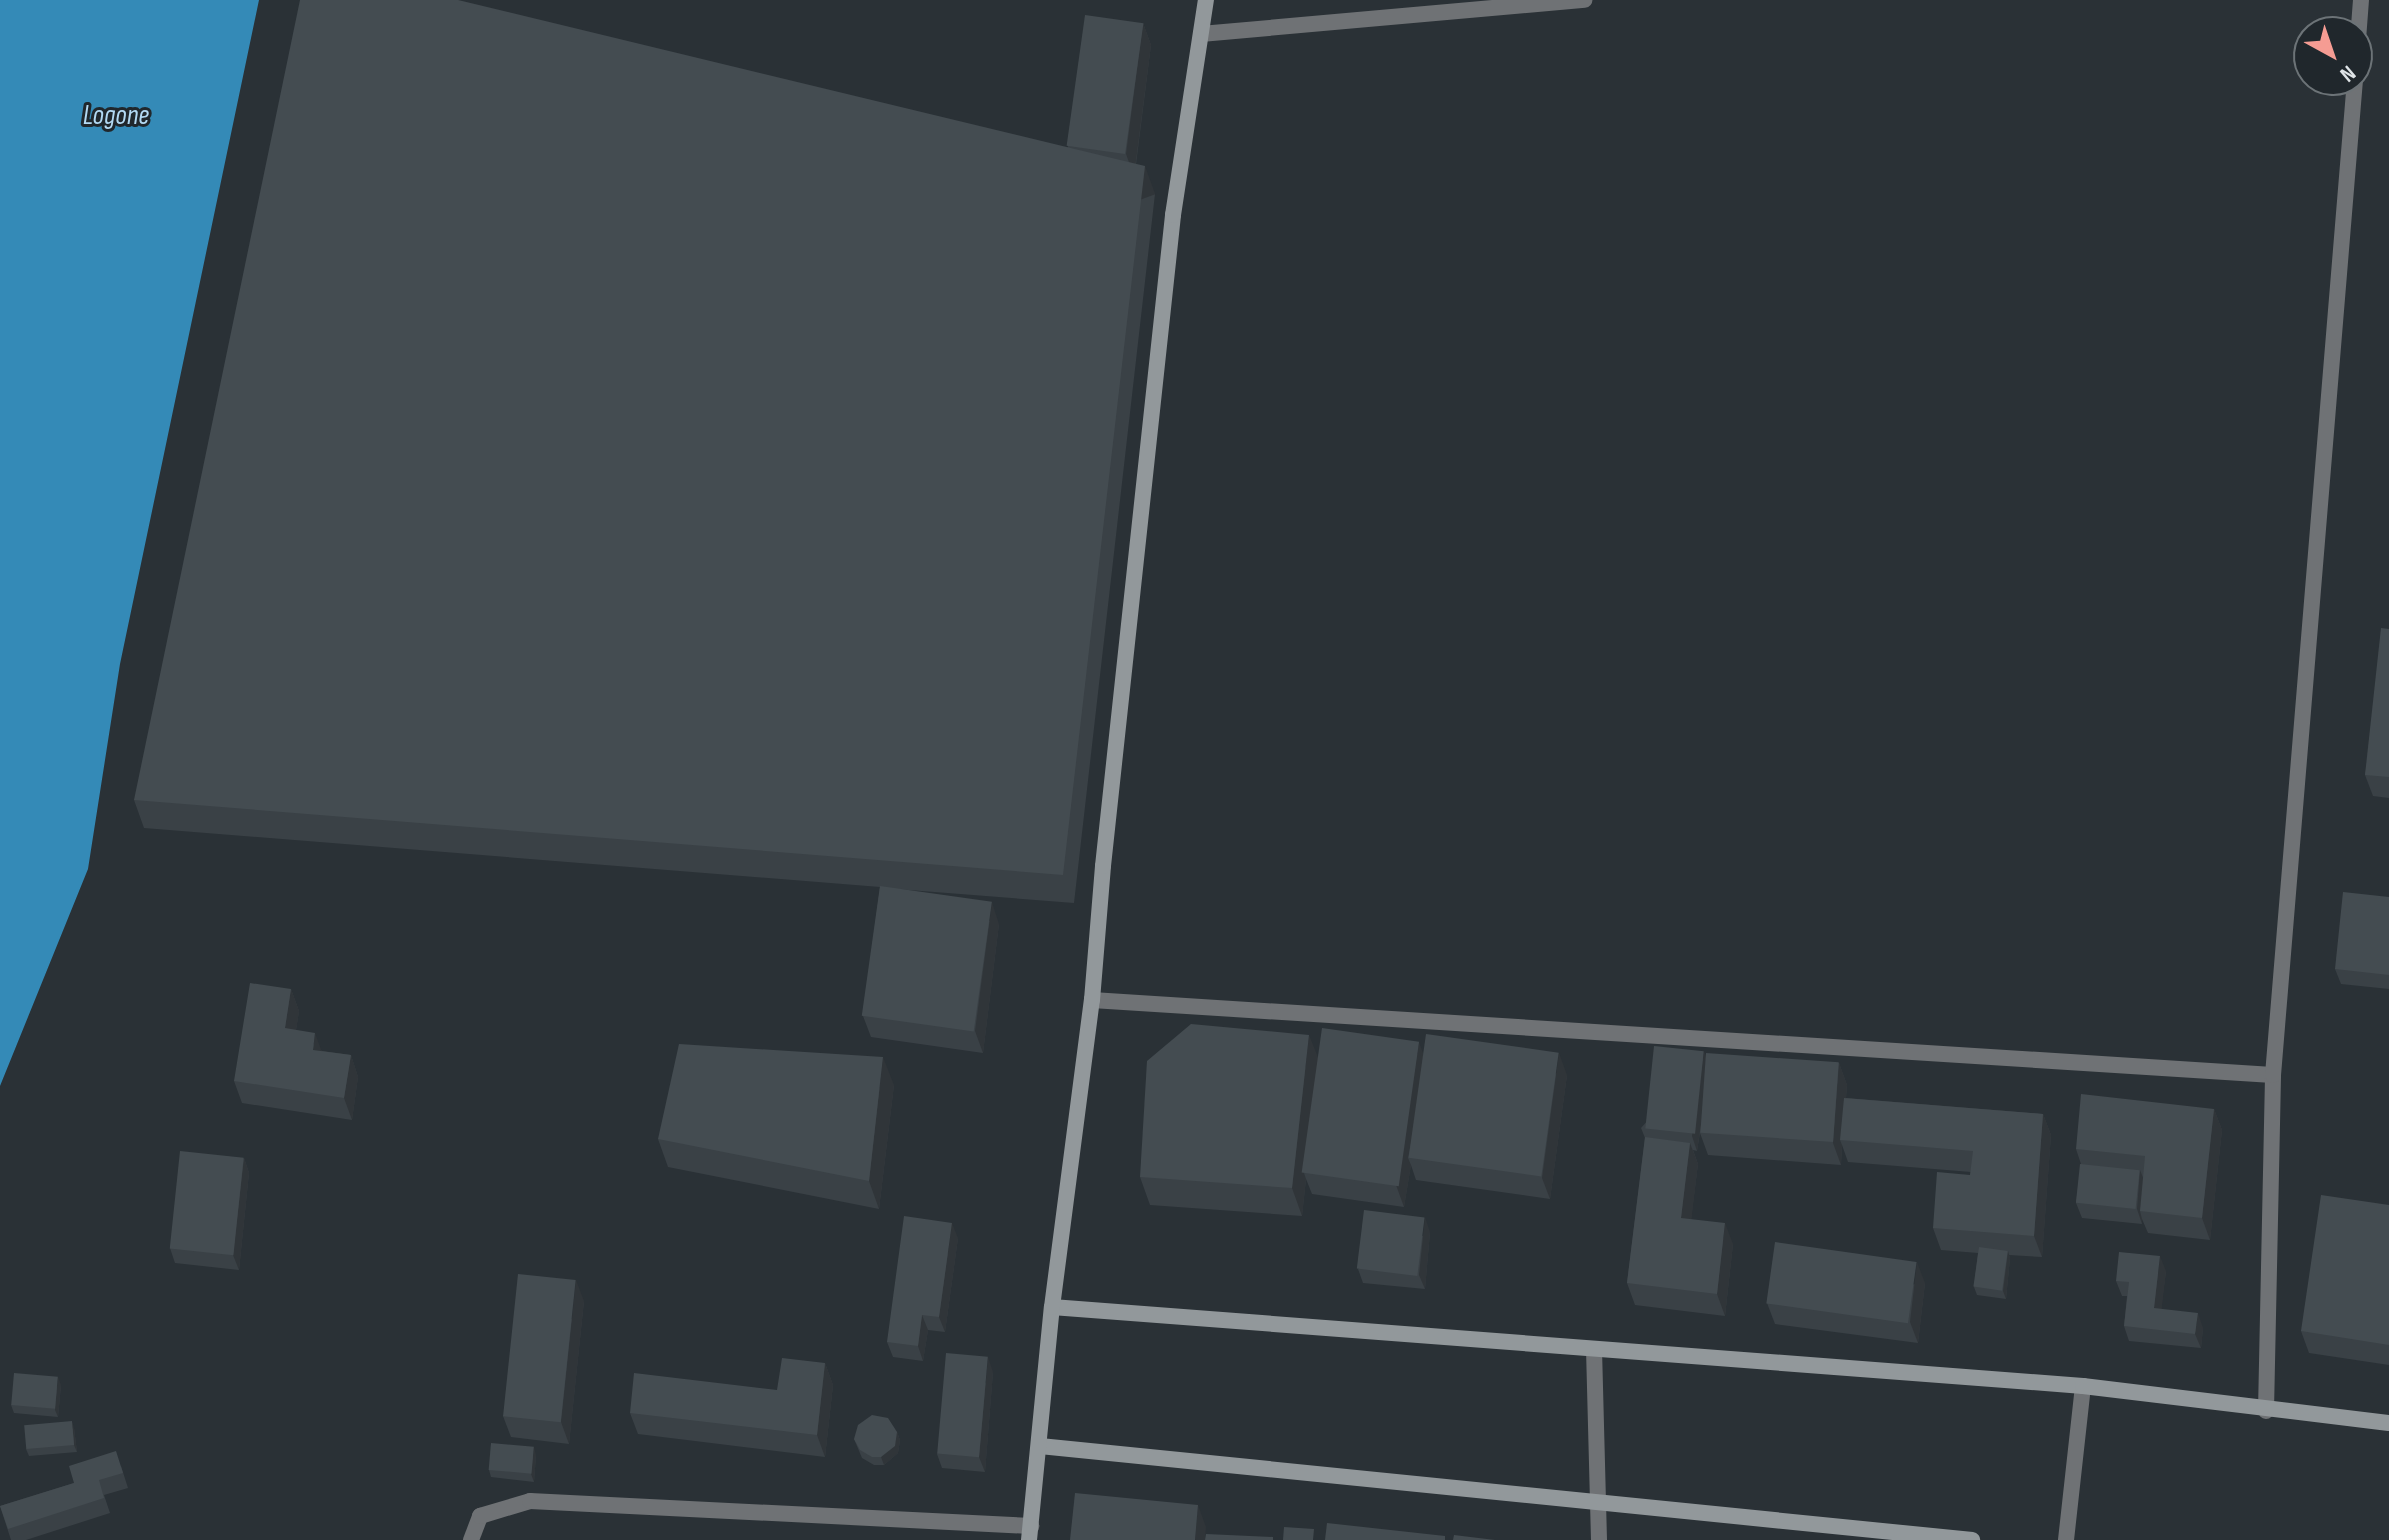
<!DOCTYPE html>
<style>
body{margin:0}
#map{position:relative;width:2389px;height:1540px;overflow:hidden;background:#2a3136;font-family:"Sofia Sans Condensed",sans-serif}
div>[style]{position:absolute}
.water>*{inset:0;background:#348ab7}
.street>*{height:16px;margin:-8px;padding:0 8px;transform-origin:8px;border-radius:8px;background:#6f7275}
.secondary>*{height:16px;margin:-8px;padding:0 8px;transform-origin:8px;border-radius:8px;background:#92989b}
.wall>*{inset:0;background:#3a4146}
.shaded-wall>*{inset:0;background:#303539;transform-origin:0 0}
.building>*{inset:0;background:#444c51;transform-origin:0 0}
span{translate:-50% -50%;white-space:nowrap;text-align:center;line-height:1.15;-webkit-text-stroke:6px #20272c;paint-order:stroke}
.water-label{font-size:28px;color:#b2d9f3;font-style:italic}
.north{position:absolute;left:2293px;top:16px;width:80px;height:80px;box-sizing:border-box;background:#20272c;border:2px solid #6c7377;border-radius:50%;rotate:140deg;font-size:22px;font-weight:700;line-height:32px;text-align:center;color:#dfe4e7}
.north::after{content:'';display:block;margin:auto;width:28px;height:36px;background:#f59c93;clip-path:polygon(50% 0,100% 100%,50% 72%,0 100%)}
</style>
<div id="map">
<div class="water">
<div style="clip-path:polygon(0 0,259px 0,120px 664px,88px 869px,0 1086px)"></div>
</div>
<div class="street">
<div style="left:1201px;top:34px;width:385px;rotate:-5.1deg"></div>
<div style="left:2357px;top:53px;width:53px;rotate:-85.7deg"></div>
<div style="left:1092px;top:1000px;width:1183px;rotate:3.63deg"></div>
<div style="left:1594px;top:1349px;width:191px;rotate:88.5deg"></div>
<div style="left:2266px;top:1411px;width:336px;rotate:-88.8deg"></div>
<div style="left:2273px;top:1075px;width:998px;rotate:-85.29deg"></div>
<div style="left:471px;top:1540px;width:26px;rotate:-69deg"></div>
<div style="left:480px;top:1516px;width:52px;rotate:-16.7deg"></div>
<div style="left:530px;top:1501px;width:502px;rotate:2.86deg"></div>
<div style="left:2066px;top:1540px;width:155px;rotate:-83.7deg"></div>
</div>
<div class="secondary">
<div style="left:1052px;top:1307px;width:1034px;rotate:4.38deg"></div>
<div style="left:2083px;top:1386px;width:308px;rotate:6.9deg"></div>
<div style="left:1040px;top:1446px;width:937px;rotate:5.76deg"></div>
<div style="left:1029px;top:1540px;width:234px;rotate:-84.4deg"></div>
<div style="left:1052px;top:1307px;width:310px;rotate:-82.6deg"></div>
<div style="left:1092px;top:1000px;width:134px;rotate:-85.3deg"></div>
<div style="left:1103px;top:866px;width:655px;rotate:-83.86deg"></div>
<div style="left:1173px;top:215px;width:218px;rotate:-81.3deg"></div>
</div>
<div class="wall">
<div style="clip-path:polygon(1143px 23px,1151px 45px,1136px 164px,1155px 194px,1074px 903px,896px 889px,999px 924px,983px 1053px,871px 1037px,863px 1016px,880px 887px,144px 828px,134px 800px,1068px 147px,1068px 146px)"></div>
<div style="clip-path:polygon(2389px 629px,2389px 798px,2373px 796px,2365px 775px)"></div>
<div style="clip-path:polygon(2389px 897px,2389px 989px,2341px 984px,2335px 969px)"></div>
<div style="clip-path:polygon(291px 989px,299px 1011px,296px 1030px,322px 1051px,351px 1055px,358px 1077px,352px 1120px,242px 1103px,234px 1081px)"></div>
<div style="clip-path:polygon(1423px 1055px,1567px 1075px,1550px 1199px,1416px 1180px,1411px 1165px,1404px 1207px,1312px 1194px,1306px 1179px,1302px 1216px,1150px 1205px,1140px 1177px,1318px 1059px)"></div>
<div style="clip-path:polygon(1706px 1055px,1839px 1063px,1847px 1085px,1846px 1098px,2043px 1114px,2051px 1135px,2042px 1257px,2009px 1255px,2010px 1258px,2006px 1299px,1977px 1295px,1974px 1287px,1978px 1253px,1941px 1250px,1933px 1228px,1970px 1175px,1971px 1172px,1848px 1162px,1842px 1145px,1841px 1165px,1708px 1155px,1700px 1133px,1697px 1151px,1693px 1150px,1698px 1164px,1691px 1219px,1733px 1244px,1725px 1316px,1635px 1305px,1627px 1283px,1645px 1138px,1641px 1128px)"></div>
<div style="clip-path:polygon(894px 1085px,879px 1209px,668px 1167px,658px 1139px)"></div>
<div style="clip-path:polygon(2214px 1109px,2222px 1130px,2210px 1240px,2148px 1233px,2142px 1219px,2142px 1224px,2082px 1218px,2076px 1203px,2081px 1164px,2076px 1149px)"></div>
<div style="clip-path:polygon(244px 1158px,249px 1173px,239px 1270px,175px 1263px,170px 1248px)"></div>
<div style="clip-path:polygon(2389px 1205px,2389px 1365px,2309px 1353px,2301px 1331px)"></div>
<div style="clip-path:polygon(1430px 1232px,1425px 1289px,1363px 1283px,1358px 1269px)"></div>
<div style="clip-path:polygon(958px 1238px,945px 1332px,928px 1330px,923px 1361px,893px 1357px,887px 1342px)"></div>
<div style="clip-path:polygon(2166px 1271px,2161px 1309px,2203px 1328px,2201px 1348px,2129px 1341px,2124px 1326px,2127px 1296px,2122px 1296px,2116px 1281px)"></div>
<div style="clip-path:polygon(1925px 1283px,1918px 1343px,1775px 1324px,1767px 1303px)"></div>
<div style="clip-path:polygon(584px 1301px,569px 1444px,511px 1437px,503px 1416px)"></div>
<div style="clip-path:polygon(825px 1363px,833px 1385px,825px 1457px,638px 1434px,630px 1413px,777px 1390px)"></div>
<div style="clip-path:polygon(993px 1372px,985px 1472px,942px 1468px,937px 1454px)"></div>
<div style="clip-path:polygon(61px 1385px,58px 1417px,14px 1413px,11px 1405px)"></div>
<div style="clip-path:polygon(74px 1428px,77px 1452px,29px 1456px,26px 1449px)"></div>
<div style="clip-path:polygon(897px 1432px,900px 1440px,898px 1453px,884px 1465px,874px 1465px,862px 1458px,854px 1439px)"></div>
<div style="clip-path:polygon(536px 1455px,534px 1482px,491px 1477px,489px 1470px)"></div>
<div style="clip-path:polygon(121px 1466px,128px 1488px,104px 1495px,110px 1513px,26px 1540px,11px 1540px,0 1506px,74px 1483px)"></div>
</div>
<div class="shaded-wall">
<div style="clip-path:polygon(1143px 23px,1151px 45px,1134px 176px,1126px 154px)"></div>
<div style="left:1145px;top:166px;width:30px;height:714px;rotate:70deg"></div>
<div style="clip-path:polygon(992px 902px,999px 924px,983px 1053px,975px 1031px)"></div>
<div style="clip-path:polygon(291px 989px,299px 1011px,293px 1050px,285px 1028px)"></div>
<div style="clip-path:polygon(315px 1033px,323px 1055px,313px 1050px)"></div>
<div style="clip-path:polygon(1309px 1035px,1320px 1062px,1304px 1173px,1306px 1179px,1302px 1216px,1292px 1188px)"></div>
<div style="clip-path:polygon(1419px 1042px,1427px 1064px,1408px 1158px,1411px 1165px,1404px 1207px,1396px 1185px)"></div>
<div style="clip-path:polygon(1704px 1051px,1710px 1065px,1697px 1151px,1692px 1136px)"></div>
<div style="clip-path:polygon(1559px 1053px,1567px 1075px,1550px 1199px,1542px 1178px)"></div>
<div style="clip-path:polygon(351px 1055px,358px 1077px,352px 1120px,344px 1098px)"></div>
<div style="clip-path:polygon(883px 1057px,894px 1085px,879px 1209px,869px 1181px)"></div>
<div style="clip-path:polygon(1839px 1063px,1847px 1085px,1843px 1140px,1840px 1140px,1842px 1145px,1841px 1165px,1833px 1143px)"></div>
<div style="clip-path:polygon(2214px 1109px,2222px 1130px,2210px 1240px,2202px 1218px)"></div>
<div style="clip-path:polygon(2043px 1114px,2051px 1135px,2042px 1257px,2034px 1236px)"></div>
<div style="clip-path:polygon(1690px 1143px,1698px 1164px,1689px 1239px,1681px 1218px)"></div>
<div style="clip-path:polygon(244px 1158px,249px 1173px,239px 1270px,233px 1255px)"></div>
<div style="clip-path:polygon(2140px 1170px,2146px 1185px,2140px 1211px,2142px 1219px,2142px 1224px,2137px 1209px)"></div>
<div style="clip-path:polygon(1425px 1217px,1430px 1232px,1425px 1289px,1419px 1275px)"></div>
<div style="clip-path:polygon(952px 1223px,958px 1238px,945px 1332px,939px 1317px)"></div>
<div style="clip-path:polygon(1725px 1223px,1733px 1244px,1725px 1316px,1717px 1294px)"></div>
<div style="clip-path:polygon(2008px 1251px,2010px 1258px,2006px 1299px,2003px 1291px)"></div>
<div style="clip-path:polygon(2160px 1256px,2166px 1271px,2160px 1323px,2154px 1308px)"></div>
<div style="clip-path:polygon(1917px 1262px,1925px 1283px,1918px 1343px,1910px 1322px)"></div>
<div style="clip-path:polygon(576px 1280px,584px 1301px,569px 1444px,561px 1422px)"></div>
<div style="clip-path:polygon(2198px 1313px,2203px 1328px,2201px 1348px,2195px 1334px)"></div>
<div style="clip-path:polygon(922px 1315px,928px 1330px,923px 1361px,918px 1346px)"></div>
<div style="clip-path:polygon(988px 1357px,993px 1372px,985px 1472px,979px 1457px)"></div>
<div style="clip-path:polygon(825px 1363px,833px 1385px,825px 1457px,817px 1435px)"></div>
<div style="clip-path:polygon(58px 1377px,61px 1385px,58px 1417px,55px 1410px)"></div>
<div style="clip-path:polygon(72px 1421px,74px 1428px,77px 1452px,74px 1445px)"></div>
<div style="clip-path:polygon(897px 1432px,900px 1440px,898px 1453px,884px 1465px,881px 1457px)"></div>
<div style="clip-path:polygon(534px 1447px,536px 1455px,534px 1482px,531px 1474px)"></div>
<div style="clip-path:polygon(1198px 1505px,1206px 1527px,1205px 1540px,1195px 1540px)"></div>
</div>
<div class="building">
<div style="clip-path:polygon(300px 0,458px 0,1145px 166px,1063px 875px,134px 800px)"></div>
<div style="left:1085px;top:15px;width:59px;height:132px;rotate:8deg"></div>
<div style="clip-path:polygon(2381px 628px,2389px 629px,2389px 777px,2365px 775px)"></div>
<div style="left:880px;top:886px;width:113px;height:131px;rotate:8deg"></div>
<div style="clip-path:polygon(2343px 892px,2389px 897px,2389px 975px,2335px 969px)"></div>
<div style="clip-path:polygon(250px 983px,291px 989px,285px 1028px,315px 1033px,313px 1050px,351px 1055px,344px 1098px,234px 1081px)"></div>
<div style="clip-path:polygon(1191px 1024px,1309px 1035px,1292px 1188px,1140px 1177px,1147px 1061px)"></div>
<div style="left:1322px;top:1028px;width:98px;height:146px;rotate:8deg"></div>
<div style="left:1426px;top:1034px;width:134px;height:125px;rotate:8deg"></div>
<div style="clip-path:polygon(679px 1044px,883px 1057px,869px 1181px,658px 1139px)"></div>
<div style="left:1654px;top:1046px;width:50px;height:83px;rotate:6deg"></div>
<div style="left:1706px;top:1053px;width:133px;height:80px;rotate:4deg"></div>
<div style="clip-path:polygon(2081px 1094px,2214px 1109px,2202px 1218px,2140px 1211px,2145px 1156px,2076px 1149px)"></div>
<div style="clip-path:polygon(1844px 1098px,2043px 1114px,2034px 1236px,1933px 1228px,1937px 1172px,1970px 1175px,1973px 1151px,1840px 1140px)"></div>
<div style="clip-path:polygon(1645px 1137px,1690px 1143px,1681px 1218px,1725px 1223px,1717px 1294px,1627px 1283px)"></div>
<div style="left:180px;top:1151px;width:64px;height:98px;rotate:6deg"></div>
<div style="left:2080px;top:1164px;width:60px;height:39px;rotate:6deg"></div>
<div style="clip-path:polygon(2321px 1195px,2389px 1205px,2389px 1345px,2301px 1331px)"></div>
<div style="left:1364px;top:1210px;width:61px;height:59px;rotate:7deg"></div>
<div style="clip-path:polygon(904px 1216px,952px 1223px,939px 1317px,922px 1315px,918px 1346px,887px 1342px)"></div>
<div style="left:1775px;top:1242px;width:143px;height:62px;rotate:8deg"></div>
<div style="left:1979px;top:1247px;width:29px;height:40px;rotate:8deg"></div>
<div style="clip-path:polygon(2119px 1252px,2160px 1256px,2154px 1308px,2198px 1313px,2195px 1334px,2124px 1326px,2129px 1282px,2116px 1281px)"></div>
<div style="left:518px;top:1274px;width:58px;height:143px;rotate:6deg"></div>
<div style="left:946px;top:1353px;width:42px;height:101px;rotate:5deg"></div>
<div style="clip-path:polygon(782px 1358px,825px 1363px,817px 1435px,630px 1413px,634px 1373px,777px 1390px)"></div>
<div style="left:14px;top:1373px;width:44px;height:32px;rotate:5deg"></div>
<div style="clip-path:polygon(872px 1415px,888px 1418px,897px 1432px,895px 1446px,881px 1457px,872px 1457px,860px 1450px,854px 1439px,858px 1425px)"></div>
<div style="left:72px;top:1421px;width:24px;height:48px;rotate:85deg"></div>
<div style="left:491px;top:1443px;width:43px;height:27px;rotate:5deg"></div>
<div style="clip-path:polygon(116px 1451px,123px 1473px,99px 1480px,104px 1498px,8px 1529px,0 1506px,74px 1483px,69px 1466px)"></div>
<div style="clip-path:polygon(1075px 1493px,1198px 1505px,1195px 1540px,1070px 1540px)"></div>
<div style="clip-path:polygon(1327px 1523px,1445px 1536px,1445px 1540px,1325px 1540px)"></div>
<div style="clip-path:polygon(1284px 1527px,1314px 1529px,1313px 1540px,1283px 1540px)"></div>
<div style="clip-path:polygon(1206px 1534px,1273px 1537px,1273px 1540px,1205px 1540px)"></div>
<div style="clip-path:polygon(1454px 1535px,1495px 1540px,1453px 1540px)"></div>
</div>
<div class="water-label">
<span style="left:116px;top:116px">Logone</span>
</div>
<div class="north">N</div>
</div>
